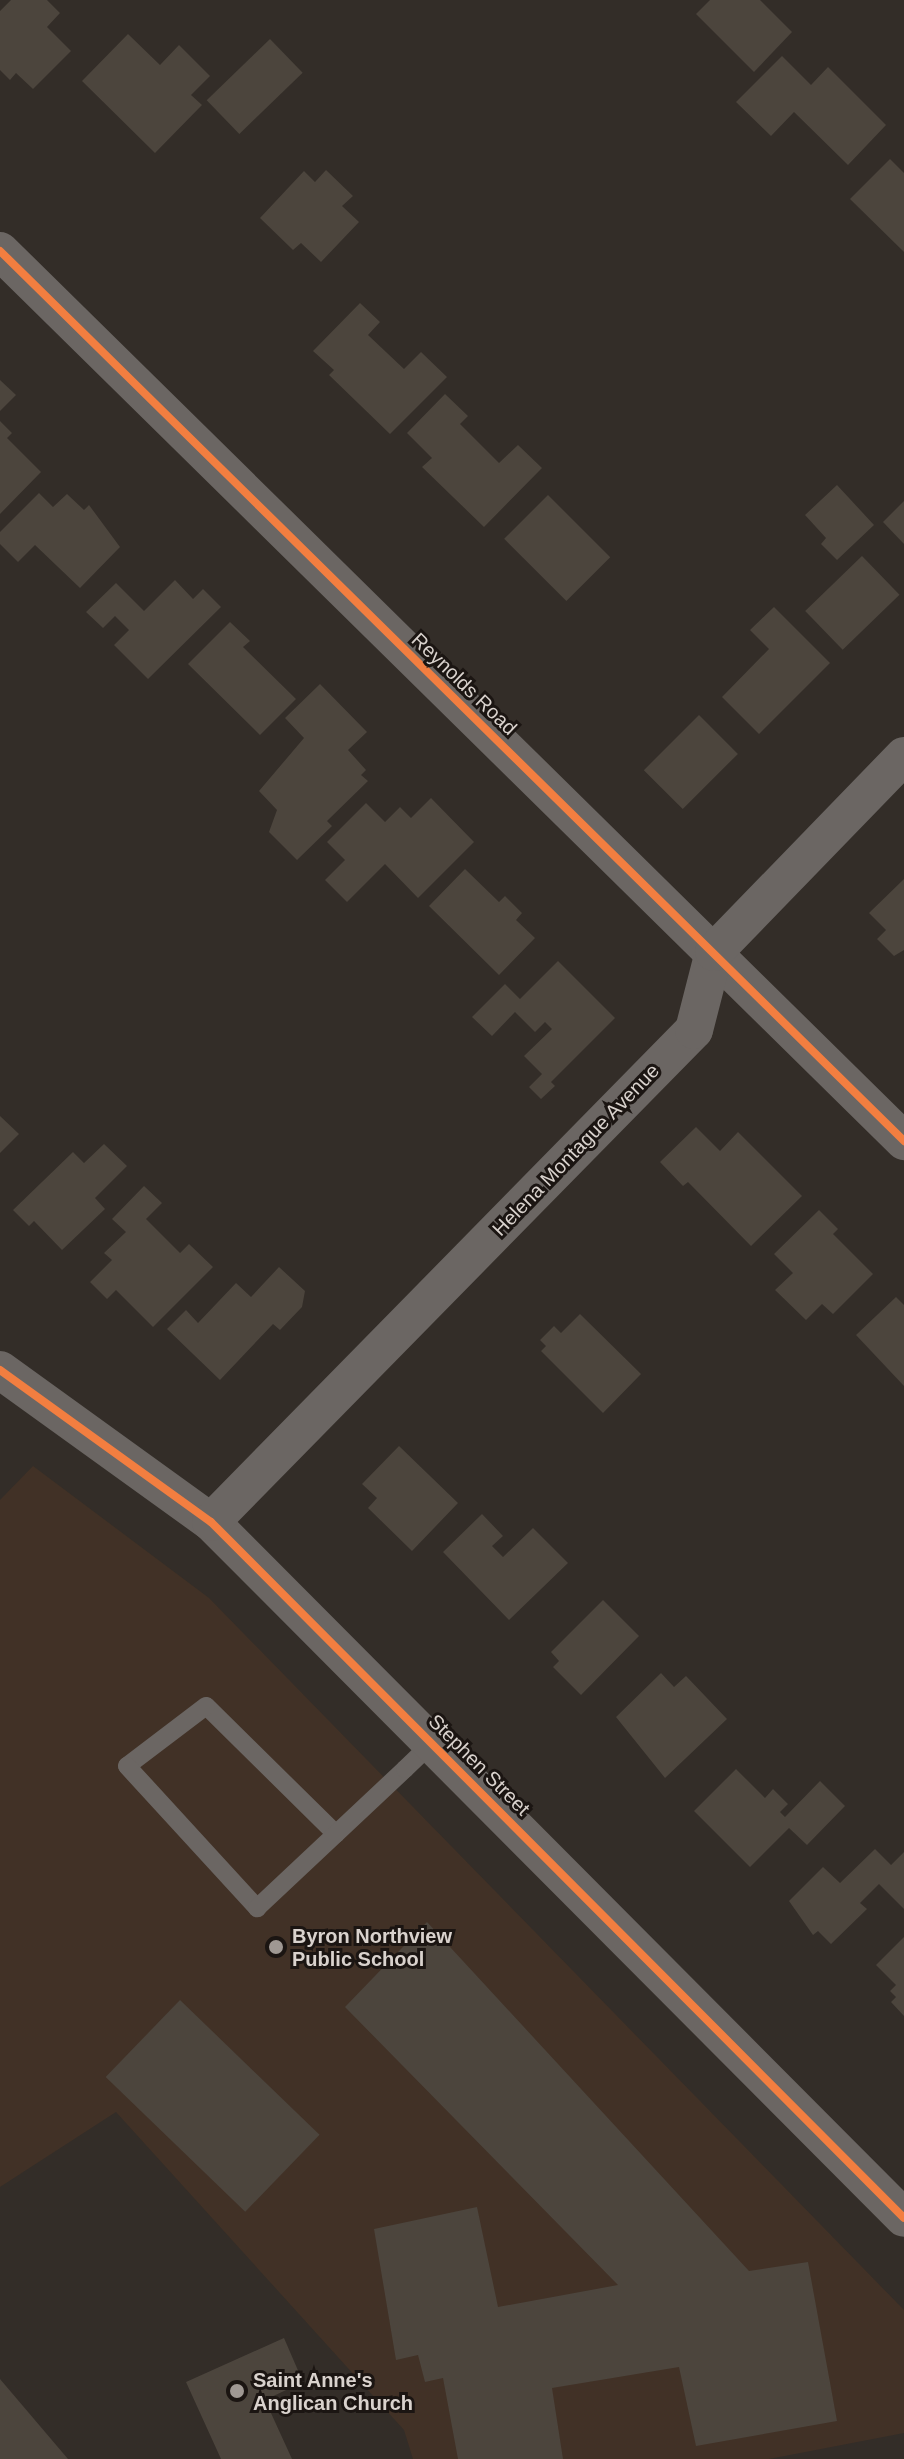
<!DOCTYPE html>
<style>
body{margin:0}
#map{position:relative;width:904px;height:2459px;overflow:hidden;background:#332d28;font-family:Arial,sans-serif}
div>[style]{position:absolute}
.built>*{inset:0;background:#413126}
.building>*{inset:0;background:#4c453d;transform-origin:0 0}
.service>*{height:18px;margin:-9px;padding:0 9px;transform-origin:9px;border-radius:9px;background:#6b6663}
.minor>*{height:38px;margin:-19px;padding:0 19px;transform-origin:19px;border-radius:19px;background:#6b6663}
.cycleway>*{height:8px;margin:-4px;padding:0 4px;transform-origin:4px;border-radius:4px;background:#f27e40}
.dots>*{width:22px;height:22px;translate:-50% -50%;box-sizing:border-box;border:4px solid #1b1512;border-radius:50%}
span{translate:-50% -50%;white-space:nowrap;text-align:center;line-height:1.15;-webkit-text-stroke:6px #1b1512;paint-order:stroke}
.street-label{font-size:20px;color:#d9d2cd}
.poi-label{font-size:20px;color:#d9d2cd;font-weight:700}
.left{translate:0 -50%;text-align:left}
</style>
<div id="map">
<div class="built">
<div style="clip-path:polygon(33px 1466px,209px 1598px,904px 2310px,904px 2433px,769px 2459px,413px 2459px,404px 2430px,116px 2112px,0 2187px,0 1500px)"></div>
</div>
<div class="building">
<div style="clip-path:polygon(11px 0,47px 0,60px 13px,47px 27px,71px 51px,33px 89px,16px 73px,10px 80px,0 70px,0 11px)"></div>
<div style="clip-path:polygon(710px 0,760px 0,792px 32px,754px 72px,696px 14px)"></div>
<div style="clip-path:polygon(128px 34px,160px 65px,179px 45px,210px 76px,191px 95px,202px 105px,155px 153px,82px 81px)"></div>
<div style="left:270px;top:39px;width:47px;height:88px;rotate:46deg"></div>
<div style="clip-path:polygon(782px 56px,811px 85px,828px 67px,886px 125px,848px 165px,794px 112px,771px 136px,736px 102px)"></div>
<div style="clip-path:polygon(890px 159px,904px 173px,904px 252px,850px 199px)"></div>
<div style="clip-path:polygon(326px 170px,353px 196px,342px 206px,359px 222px,321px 262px,301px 243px,293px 250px,260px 218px,304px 171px,315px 182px)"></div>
<div style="clip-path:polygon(360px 303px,380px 322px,368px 335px,404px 369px,421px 352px,447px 377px,390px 434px,329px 375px,334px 370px,313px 351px)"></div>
<div style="clip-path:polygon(0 380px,16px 395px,0 411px)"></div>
<div style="clip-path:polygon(445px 394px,468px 416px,460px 424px,499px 463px,518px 445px,542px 468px,484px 527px,422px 467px,432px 458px,407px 433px)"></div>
<div style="clip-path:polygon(0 421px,12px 433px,7px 438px,41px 472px,0 514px)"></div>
<div style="clip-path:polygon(837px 485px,874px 525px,837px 560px,821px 544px,826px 538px,805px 515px)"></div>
<div style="clip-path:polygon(39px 493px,53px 507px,67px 494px,84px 510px,89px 505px,120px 547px,80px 588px,35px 545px,18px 562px,0 544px,0 532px)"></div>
<div style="left:548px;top:495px;width:88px;height:62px;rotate:45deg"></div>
<div style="clip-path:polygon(904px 501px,904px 544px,883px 522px)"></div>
<div style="left:862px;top:556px;width:54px;height:79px;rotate:46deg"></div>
<div style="clip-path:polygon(175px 580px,193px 599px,203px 589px,221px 607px,148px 679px,114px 645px,129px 630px,115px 616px,103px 628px,86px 612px,116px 583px,144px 611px)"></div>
<div style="clip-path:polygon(774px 607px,830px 663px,759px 734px,722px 697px,769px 649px,750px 630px)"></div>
<div style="clip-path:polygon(230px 622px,250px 641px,243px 647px,296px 699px,260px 735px,188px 664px)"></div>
<div style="clip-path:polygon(320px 684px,367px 732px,348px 750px,366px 770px,361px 775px,368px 781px,327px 821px,332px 826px,297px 860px,269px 832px,277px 810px,259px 791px,304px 738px,285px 718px)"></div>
<div style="left:699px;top:715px;width:55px;height:78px;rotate:45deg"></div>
<div style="clip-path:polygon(431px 798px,474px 842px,418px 898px,385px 864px,347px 902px,325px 880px,345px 860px,327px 842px,366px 803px,385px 822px,400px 807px,411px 818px)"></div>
<div style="clip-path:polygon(465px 869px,499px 902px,505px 896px,522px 913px,516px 920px,535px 938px,499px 975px,429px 906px)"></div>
<div style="clip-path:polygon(904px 879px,904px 950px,894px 956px,877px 939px,886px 930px,869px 913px)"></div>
<div style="clip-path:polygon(558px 961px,615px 1018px,551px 1082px,555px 1086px,541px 1099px,529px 1087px,542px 1074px,524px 1056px,552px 1029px,545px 1022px,535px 1032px,515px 1012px,492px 1036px,472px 1017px,505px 984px,520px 999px)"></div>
<div style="clip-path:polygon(0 1116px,19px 1134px,0 1153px)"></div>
<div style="clip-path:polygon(696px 1127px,720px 1151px,738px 1132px,802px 1196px,751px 1246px,688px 1182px,683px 1186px,660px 1162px)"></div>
<div style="clip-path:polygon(104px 1144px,127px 1166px,95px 1198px,105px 1209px,62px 1250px,34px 1221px,29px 1226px,13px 1210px,73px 1152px,84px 1163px)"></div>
<div style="clip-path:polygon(144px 1186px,162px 1203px,146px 1219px,180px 1253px,189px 1244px,213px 1267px,153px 1327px,116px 1290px,107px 1299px,90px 1282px,112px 1260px,104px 1253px,126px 1232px,112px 1219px)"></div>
<div style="clip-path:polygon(819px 1210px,838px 1229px,833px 1234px,873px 1274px,833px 1314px,822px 1304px,806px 1320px,775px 1290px,793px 1273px,774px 1254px)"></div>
<div style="clip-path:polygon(279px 1267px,305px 1291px,302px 1307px,280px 1330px,273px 1324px,220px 1380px,167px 1329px,186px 1310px,198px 1323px,236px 1283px,251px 1297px)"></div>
<div style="clip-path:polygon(896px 1297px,904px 1305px,904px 1386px,856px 1335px)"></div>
<div style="clip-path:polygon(580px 1314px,641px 1374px,603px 1413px,541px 1351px,546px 1346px,540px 1340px,554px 1326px,561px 1333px)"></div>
<div style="clip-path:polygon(399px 1446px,458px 1503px,412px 1551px,368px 1508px,377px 1498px,362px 1484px)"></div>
<div style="clip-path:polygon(482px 1514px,503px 1536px,492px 1546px,503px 1557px,533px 1528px,568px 1563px,509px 1620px,443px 1552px)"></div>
<div style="clip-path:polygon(603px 1600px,639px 1636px,581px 1695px,553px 1667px,559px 1661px,551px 1652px)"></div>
<div style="clip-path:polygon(661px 1673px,674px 1687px,686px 1676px,727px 1719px,665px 1778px,616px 1717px)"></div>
<div style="clip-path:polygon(736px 1769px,765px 1798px,773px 1789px,788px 1804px,780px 1812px,785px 1817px,820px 1781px,845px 1806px,807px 1845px,789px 1828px,750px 1867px,694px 1811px)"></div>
<div style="clip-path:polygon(875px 1849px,891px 1865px,904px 1852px,904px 1909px,879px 1884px,860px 1903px,867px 1909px,831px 1944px,818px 1931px,813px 1935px,789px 1901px,823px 1867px,840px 1883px)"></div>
<div style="clip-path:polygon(427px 1922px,749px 2271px,808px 2262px,837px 2421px,696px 2446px,679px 2367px,552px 2388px,563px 2459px,458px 2459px,443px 2378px,425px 2382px,418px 2355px,396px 2360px,374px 2229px,477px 2207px,498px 2307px,618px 2285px,345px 2007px)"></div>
<div style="clip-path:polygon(904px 1937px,904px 2016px,891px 2002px,896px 1997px,890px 1991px,896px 1985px,876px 1965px)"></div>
<div style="left:180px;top:2000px;width:194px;height:107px;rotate:44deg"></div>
<div style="clip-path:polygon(284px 2338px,303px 2382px,265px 2400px,292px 2459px,221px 2459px,186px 2382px)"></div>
<div style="clip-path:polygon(0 2379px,68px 2459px,0 2459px)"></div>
</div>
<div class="service">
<div style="left:336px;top:1834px;width:182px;rotate:-135.4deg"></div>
<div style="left:206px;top:1706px;width:99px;rotate:142.8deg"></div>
<div style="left:127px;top:1766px;width:193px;rotate:47.5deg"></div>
<div style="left:257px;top:1908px;width:203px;rotate:-43.2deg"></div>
<div style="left:405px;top:1769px;width:39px;rotate:-44deg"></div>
</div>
<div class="minor">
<div style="left:0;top:251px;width:1269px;rotate:44.55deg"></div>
<div style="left:0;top:1370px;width:260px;rotate:35.8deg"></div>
<div style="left:211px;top:1522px;width:982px;rotate:45.12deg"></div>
<div style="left:211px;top:1522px;width:689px;rotate:-45.53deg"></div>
<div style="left:694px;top:1030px;width:81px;rotate:-75.6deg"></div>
<div style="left:714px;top:952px;width:273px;rotate:-45.9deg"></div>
</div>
<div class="cycleway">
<div style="left:0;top:251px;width:1269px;rotate:44.55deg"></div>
<div style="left:0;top:1370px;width:260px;rotate:35.8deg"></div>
<div style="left:211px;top:1522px;width:982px;rotate:45.12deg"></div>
</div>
<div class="dots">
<div style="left:276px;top:1947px;background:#9f9893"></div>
<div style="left:237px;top:2391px;background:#9f9893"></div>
</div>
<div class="street-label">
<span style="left:464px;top:684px;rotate:44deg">Reynolds Road</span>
<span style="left:576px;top:1150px;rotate:-46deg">Helena Montague Avenue</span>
<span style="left:479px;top:1765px;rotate:45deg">Stephen Street</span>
</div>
<div class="poi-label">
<span class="left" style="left:292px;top:1948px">Byron Northview<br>Public School</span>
<span class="left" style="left:253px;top:2392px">Saint Anne's<br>Anglican Church</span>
</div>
</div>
